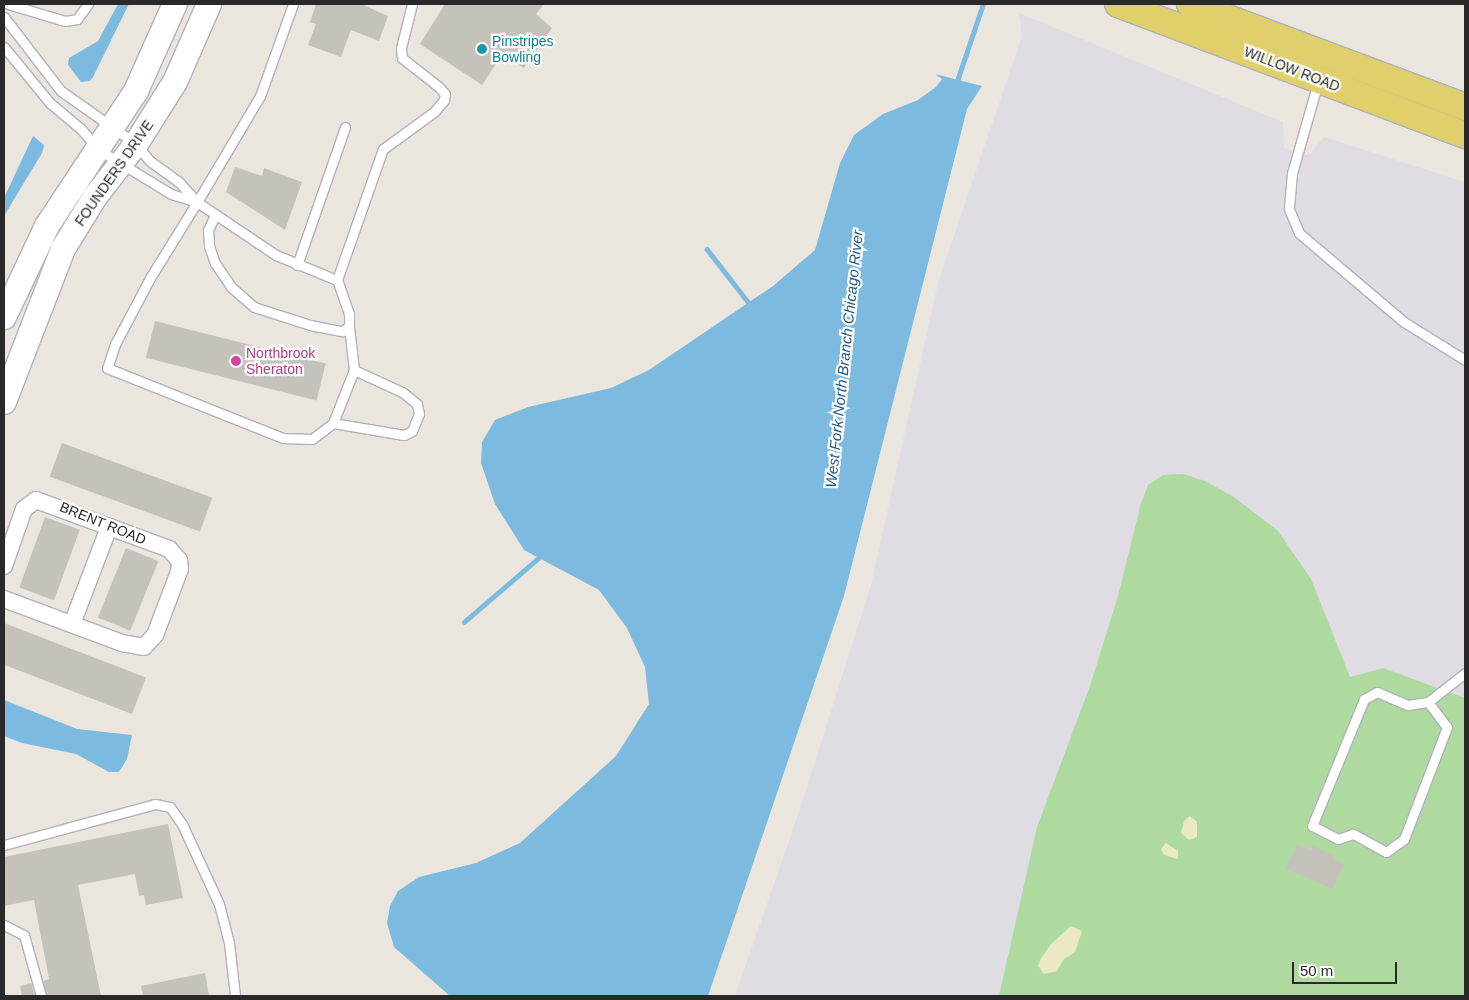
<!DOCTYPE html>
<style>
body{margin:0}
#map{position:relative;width:1469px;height:1000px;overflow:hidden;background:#eae5dd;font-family:Helvetica,sans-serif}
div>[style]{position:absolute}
.industrial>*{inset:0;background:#dfdde3}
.green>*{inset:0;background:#aedaa0}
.sand>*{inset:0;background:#ebe9c3}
.water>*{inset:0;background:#7cbbdf}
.stream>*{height:4.5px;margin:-2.25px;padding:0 2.25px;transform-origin:2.25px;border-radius:2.25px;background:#7cbbdf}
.building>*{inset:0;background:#c5c2bc;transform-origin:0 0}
.roads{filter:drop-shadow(1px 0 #b0b1bb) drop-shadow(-1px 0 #b0b1bb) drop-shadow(0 1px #b0b1bb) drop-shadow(0 -1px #b0b1bb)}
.service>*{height:9px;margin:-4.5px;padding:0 4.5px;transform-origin:4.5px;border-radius:4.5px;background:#fff}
.minor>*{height:16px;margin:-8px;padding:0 8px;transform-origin:8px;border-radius:8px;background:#fff}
.secondary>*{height:24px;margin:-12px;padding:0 12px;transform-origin:12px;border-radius:12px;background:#fff}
.primary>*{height:26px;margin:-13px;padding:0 13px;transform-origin:13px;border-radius:13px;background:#dfd06c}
.dots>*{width:14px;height:14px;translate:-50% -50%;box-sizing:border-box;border:2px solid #fff;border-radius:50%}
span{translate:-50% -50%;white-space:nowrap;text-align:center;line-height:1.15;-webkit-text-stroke:4.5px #fff;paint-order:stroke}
.culture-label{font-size:14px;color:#0d838f}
.left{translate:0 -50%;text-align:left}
.street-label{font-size:14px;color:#292929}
.hotel-label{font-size:14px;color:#b23c85}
.water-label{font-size:15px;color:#1d5989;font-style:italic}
.frame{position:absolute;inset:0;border:5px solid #292929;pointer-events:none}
.scale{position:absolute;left:1292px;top:962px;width:105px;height:22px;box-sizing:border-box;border:2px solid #292929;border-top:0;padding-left:6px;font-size:15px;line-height:18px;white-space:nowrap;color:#292929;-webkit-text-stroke:4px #fff;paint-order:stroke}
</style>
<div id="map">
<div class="industrial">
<div style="clip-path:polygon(1019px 13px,1283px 122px,1284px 148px,1309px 155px,1324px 137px,1465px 182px,1465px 996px,735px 996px,800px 809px,871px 585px,938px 283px,1022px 36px)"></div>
</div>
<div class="green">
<div style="clip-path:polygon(1183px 474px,1205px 481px,1234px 497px,1278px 531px,1311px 579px,1350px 677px,1383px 668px,1465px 698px,1465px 996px,999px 996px,1037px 827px,1090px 686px,1118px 596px,1141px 503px,1148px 485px,1163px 475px)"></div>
</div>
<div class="sand">
<div style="clip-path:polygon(1190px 816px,1197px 822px,1197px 837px,1189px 840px,1181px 833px,1184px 821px)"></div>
<div style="clip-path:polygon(1166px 843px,1178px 851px,1178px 859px,1164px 855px,1161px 849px)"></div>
<div style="clip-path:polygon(1071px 926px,1082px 931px,1075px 952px,1064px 959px,1057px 971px,1044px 974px,1038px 966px,1040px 960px,1051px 944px)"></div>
</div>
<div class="water">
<div style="clip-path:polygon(118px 4px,129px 4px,93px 77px,90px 81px,81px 82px,68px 65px,69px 58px,98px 41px)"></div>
<div style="clip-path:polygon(935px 74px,982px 86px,967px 109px,844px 596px,708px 996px,450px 996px,394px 947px,387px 923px,390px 906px,398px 891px,419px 877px,476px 863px,520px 843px,616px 756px,649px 704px,645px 667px,627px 628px,599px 590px,524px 550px,495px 504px,481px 463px,482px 442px,495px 420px,528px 407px,611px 388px,649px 370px,773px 286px,815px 250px,840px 163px,854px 135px,883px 114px,918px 100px,936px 87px,942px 79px)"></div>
<div style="clip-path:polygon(33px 136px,44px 145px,42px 153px,4px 216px,4px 198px)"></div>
<div style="clip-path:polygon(4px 700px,77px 729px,132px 735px,127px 759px,119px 772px,109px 772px,76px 754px,22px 743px,4px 736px)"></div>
</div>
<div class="stream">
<div style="left:956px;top:84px;width:84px;rotate:-71.4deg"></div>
<div style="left:707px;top:249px;width:73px;rotate:52.2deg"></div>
<div style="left:464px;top:622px;width:103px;rotate:-40.7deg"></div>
</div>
<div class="building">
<div style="clip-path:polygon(316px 4px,361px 4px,388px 16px,379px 41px,351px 30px,341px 57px,308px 45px,316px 24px,310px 22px)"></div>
<div style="clip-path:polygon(445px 4px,544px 4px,536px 14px,552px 28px,524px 68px,502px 55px,482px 85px,420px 44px)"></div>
<div style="clip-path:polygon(235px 167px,262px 176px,264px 168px,302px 182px,285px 230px,226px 192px)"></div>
<div style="left:155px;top:321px;width:176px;height:38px;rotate:14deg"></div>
<div style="left:62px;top:443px;width:160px;height:36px;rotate:20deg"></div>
<div style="left:45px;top:517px;width:37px;height:75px;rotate:20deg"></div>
<div style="left:126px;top:548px;width:35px;height:75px;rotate:22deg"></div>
<div style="left:4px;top:623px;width:152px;height:39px;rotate:21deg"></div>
<div style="clip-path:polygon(168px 824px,183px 898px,146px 905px,144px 895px,139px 896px,135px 874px,78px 885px,101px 996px,47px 996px,43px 981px,49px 979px,34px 900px,4px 906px,4px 857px)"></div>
<div style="clip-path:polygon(1297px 844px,1311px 850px,1313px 846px,1335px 856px,1334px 860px,1344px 864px,1333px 889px,1286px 869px)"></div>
<div style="clip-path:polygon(205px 973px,209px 996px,143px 996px,141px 986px)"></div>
<div style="clip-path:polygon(31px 983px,35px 996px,22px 996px,20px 986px)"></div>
</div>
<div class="roads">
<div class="service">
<div style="left:8px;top:4px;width:59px;rotate:16.6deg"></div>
<div style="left:65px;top:21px;width:12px;rotate:-9deg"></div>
<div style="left:77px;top:19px;width:19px;rotate:-54deg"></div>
<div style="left:293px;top:4px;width:98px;rotate:109.7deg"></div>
<div style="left:260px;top:96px;width:123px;rotate:120.7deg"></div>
<div style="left:197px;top:202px;width:95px;rotate:33.9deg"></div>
<div style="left:276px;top:255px;width:66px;rotate:22.3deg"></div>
<div style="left:337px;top:280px;width:139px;rotate:-70.7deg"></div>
<div style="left:383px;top:149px;width:63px;rotate:-36deg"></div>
<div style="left:434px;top:112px;width:16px;rotate:-50deg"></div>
<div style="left:444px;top:100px;width:6px;rotate:-81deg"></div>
<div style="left:445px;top:94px;width:9px;rotate:-131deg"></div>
<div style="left:439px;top:87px;width:47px;rotate:-141.9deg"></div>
<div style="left:402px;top:58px;width:10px;rotate:-96deg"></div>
<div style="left:401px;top:48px;width:45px;rotate:-76deg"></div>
<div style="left:4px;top:17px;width:93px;rotate:52.4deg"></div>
<div style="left:61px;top:91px;width:92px;rotate:35.2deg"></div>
<div style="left:136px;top:144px;width:22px;rotate:51deg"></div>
<div style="left:150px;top:161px;width:34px;rotate:36deg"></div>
<div style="left:178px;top:181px;width:28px;rotate:48deg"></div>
<div style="left:4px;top:47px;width:72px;rotate:50.6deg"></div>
<div style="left:50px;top:103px;width:40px;rotate:40deg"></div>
<div style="left:81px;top:129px;width:28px;rotate:49deg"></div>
<div style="left:99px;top:150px;width:84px;rotate:31.4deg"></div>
<div style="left:171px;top:194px;width:27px;rotate:17deg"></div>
<div style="left:1318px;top:82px;width:95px;rotate:105.9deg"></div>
<div style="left:1292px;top:173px;width:36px;rotate:95deg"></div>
<div style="left:1289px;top:209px;width:26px;rotate:67deg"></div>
<div style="left:1299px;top:233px;width:138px;rotate:40.3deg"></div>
<div style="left:1404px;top:322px;width:72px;rotate:31.9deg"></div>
<div style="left:197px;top:202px;width:89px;rotate:121.7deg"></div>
<div style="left:150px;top:278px;width:75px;rotate:117.9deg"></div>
<div style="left:115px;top:344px;width:25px;rotate:108deg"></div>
<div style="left:107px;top:368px;width:189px;rotate:21.7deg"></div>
<div style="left:283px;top:438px;width:29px;rotate:2deg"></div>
<div style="left:312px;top:439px;width:26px;rotate:-37deg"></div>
<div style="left:333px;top:423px;width:57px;rotate:-68.4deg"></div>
<div style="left:354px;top:370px;width:43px;rotate:-96.6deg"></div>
<div style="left:215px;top:215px;width:17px;rotate:115deg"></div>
<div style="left:208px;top:230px;width:16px;rotate:86deg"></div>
<div style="left:209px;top:246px;width:18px;rotate:71deg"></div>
<div style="left:215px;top:263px;width:29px;rotate:56deg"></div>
<div style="left:231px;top:287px;width:30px;rotate:41deg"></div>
<div style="left:254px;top:307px;width:59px;rotate:17.8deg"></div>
<div style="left:310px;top:325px;width:33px;rotate:11deg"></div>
<div style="left:342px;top:331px;width:8px;rotate:-30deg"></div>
<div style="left:349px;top:327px;width:13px;rotate:-90deg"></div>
<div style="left:349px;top:314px;width:36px;rotate:-109deg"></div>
<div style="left:297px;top:265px;width:146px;rotate:-70.8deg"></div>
<div style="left:333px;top:423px;width:72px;rotate:9.6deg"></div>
<div style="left:404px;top:435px;width:9px;rotate:-27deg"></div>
<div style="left:412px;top:431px;width:18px;rotate:-68deg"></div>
<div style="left:419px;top:414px;width:10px;rotate:-101deg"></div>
<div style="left:417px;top:404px;width:19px;rotate:-141deg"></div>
<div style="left:402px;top:392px;width:53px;rotate:-155.4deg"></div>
<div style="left:1428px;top:702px;width:31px;rotate:53deg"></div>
<div style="left:1447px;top:727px;width:120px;rotate:111deg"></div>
<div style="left:1404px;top:839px;width:22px;rotate:144deg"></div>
<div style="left:1386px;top:852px;width:38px;rotate:-151deg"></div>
<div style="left:1353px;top:834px;width:16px;rotate:162deg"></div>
<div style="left:1338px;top:839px;width:29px;rotate:-153deg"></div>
<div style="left:1312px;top:826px;width:137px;rotate:-67.7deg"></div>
<div style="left:1364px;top:699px;width:15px;rotate:-28deg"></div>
<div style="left:1377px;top:692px;width:34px;rotate:23deg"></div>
<div style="left:1408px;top:705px;width:20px;rotate:-9deg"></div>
<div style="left:1428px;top:702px;width:47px;rotate:-38.1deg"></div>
<div style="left:4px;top:845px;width:156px;rotate:-15.2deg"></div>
<div style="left:155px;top:804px;width:15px;rotate:11deg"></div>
<div style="left:170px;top:807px;width:21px;rotate:55deg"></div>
<div style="left:182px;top:824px;width:88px;rotate:65.2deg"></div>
<div style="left:219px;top:904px;width:40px;rotate:75.6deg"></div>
<div style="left:229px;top:943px;width:53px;rotate:83.5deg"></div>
<div style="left:4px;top:925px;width:22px;rotate:27deg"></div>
<div style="left:24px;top:935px;width:63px;rotate:74.4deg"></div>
</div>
<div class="minor">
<div style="left:4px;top:566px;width:60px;rotate:-70.7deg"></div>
<div style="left:24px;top:509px;width:15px;rotate:-37deg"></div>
<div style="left:36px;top:500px;width:142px;rotate:20.2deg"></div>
<div style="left:169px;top:549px;width:15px;rotate:48deg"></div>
<div style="left:179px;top:560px;width:9px;rotate:84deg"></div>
<div style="left:180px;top:569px;width:71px;rotate:110.7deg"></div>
<div style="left:155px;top:635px;width:16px;rotate:133deg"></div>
<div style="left:144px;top:647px;width:22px;rotate:-170deg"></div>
<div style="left:122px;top:643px;width:126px;rotate:-159.6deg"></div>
<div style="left:72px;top:624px;width:104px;rotate:-69.1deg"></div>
</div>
<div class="secondary">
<div style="left:4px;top:317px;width:101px;rotate:-64.7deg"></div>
<div style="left:47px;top:226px;width:162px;rotate:-56.6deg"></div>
<div style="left:136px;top:91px;width:95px;rotate:-65.9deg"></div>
<div style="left:4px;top:402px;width:164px;rotate:-68.9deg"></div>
<div style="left:63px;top:249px;width:61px;rotate:-58.4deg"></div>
<div style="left:95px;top:197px;width:67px;rotate:-52.3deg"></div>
<div style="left:136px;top:144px;width:73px;rotate:-57.8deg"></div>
<div style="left:175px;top:82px;width:85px;rotate:-66.4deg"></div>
</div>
<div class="primary">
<div style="left:1118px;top:4px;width:371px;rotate:20.7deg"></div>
<div style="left:1190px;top:4px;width:294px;rotate:20.5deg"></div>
</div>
</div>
<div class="dots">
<div style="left:482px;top:49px;background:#0f9aa8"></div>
<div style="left:236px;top:361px;background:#d1479c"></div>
</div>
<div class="culture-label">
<span class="left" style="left:492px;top:49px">Pinstripes<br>Bowling</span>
</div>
<div class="street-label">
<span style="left:1292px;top:69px;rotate:21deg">WILLOW ROAD</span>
<span style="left:114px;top:173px;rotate:-55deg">FOUNDERS DRIVE</span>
<span style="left:103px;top:523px;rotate:22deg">BRENT ROAD</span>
</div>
<div class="hotel-label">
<span class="left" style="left:246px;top:361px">Northbrook<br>Sheraton</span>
</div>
<div class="water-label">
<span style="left:844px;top:359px;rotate:-84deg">West Fork North Branch Chicago River</span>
</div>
<div class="frame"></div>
<div class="scale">50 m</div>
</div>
